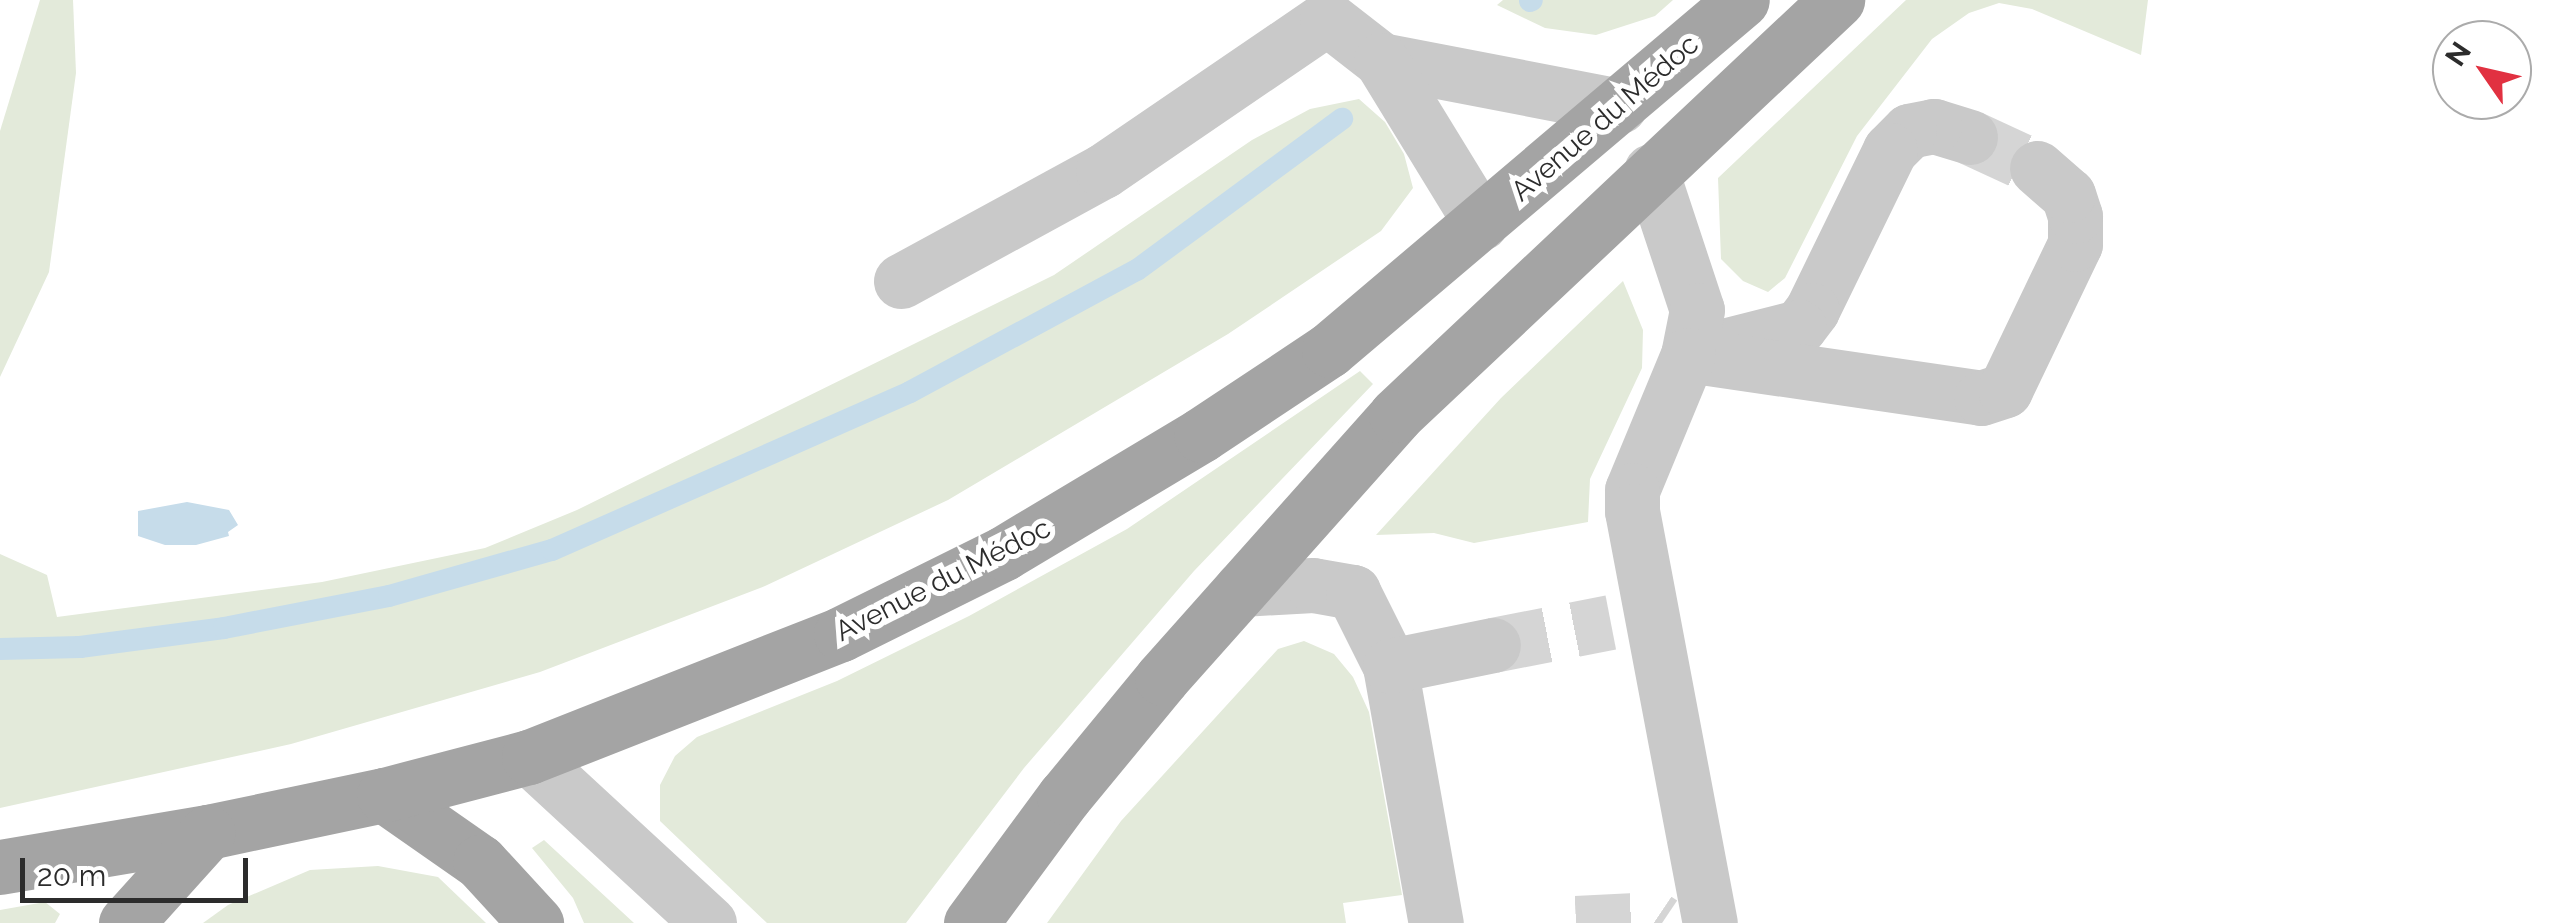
<!DOCTYPE html>
<meta charset="utf-8">
<style>
body{margin:0}
#map{position:relative;width:2552px;height:923px;overflow:hidden;background:#fff;font-family:Raleway,sans-serif}
div>[style]{position:absolute}
.green>*{inset:0;background:#e3eada}
.water>*{inset:0;background:#c6dcea}
.stream>*{height:22px;margin:-11px;padding:0 11px;transform-origin:11px;border-radius:11px;background:#c6dcea}
.minor-tunnel>*{height:55px;margin-top:-27.5px;transform-origin:0;background:repeating-linear-gradient(90deg,#d5d5d5 0 55px,transparent 0 83px)}
.minor>*{height:55px;margin:-27.5px;padding:0 27.5px;transform-origin:27.5px;border-radius:27.5px;background:#c9c9c9}
.major>*{height:55px;margin:-27.5px;padding:0 27.5px;transform-origin:27.5px;border-radius:27.5px;background:#a4a4a4}
span{translate:-50% -50%;white-space:nowrap;text-align:center;line-height:1.15;-webkit-text-stroke:10px #fff;paint-order:stroke}
.street-label{font-size:28px;color:#2c2c2c}
.north{position:absolute;left:2432px;top:20px;width:100px;height:100px;box-sizing:border-box;background:#fff;border:2px solid #ababab;border-radius:50%;rotate:304deg;font-size:28px;font-weight:700;line-height:40px;text-align:center;color:#2c2c2c}
.north::after{content:'';display:block;margin:auto;width:35px;height:45px;background:#e13141;clip-path:polygon(50% 0,100% 100%,50% 72%,0 100%)}
.scale{position:absolute;left:20px;top:858px;width:228px;height:45px;box-sizing:border-box;border:5px solid #2c2c2c;border-top:0;padding-left:12px;font-size:30px;line-height:35px;white-space:nowrap;color:#2c2c2c;-webkit-text-stroke:8px #fff;paint-order:stroke}
</style>
<div id="map">
<div class="green">
<div style="clip-path:polygon(40px 0,73px 0,76px 73px,49px 272px,0 377px,0 131px)"></div>
<div style="clip-path:polygon(1503px 0,1673px 0,1655px 16px,1596px 35px,1545px 28px,1497px 5px)"></div>
<div style="clip-path:polygon(1906px 0,2148px 0,2141px 55px,2032px 9px,1999px 3px,1969px 13px,1932px 39px,1857px 136px,1785px 278px,1768px 292px,1743px 281px,1721px 259px,1718px 178px)"></div>
<div style="clip-path:polygon(1359px 99px,1385px 122px,1404px 154px,1413px 188px,1381px 231px,1228px 334px,948px 500px,765px 586px,540px 672px,291px 744px,0 808px,0 554px,47px 575px,57px 617px,322px 582px,485px 548px,577px 510px,1054px 275px,1252px 140px,1310px 109px)"></div>
<div style="clip-path:polygon(1623px 281px,1643px 330px,1642px 368px,1590px 479px,1588px 522px,1474px 543px,1434px 533px,1376px 535px,1501px 398px)"></div>
<div style="clip-path:polygon(1360px 371px,1373px 384px,1194px 571px,1024px 768px,906px 923px,767px 923px,660px 821px,660px 785px,675px 756px,697px 737px,837px 681px,969px 616px,1127px 529px)"></div>
<div style="clip-path:polygon(1304px 641px,1334px 654px,1353px 677px,1369px 712px,1402px 895px,1343px 903px,1346px 923px,1047px 923px,1121px 821px,1278px 649px)"></div>
<div style="clip-path:polygon(544px 840px,634px 923px,584px 923px,573px 898px,532px 848px)"></div>
<div style="clip-path:polygon(378px 866px,438px 877px,486px 923px,203px 923px,228px 905px,310px 870px)"></div>
<div style="clip-path:polygon(45px 902px,60px 914px,55px 923px,0 923px,0 910px)"></div>
</div>
<div class="water">
<div style="clip-path:polygon(187px 502px,229px 510px,238px 525px,228px 532px,229px 536px,196px 545px,165px 545px,138px 536px,138px 511px)"></div>
</div>
<div class="stream">
<div style="left:1530px;top:1px;width:2px;rotate:-27deg"></div>
<div style="left:0;top:649px;width:80px;rotate:-1.4deg"></div>
<div style="left:80px;top:647px;width:145px;rotate:-7.5deg"></div>
<div style="left:224px;top:628px;width:168px;rotate:-11deg"></div>
<div style="left:389px;top:596px;width:169px;rotate:-15.8deg"></div>
<div style="left:552px;top:550px;width:391px;rotate:-23.8deg"></div>
<div style="left:910px;top:392px;width:258px;rotate:-28.3deg"></div>
<div style="left:1137px;top:270px;width:255px;rotate:-36.4deg"></div>
</div>
<div class="minor-tunnel">
<div style="left:1970px;top:137px;width:74px;rotate:24.8deg"></div>
<div style="left:1493px;top:645px;width:120px;rotate:-11deg"></div>
<div style="left:1576px;top:923px;width:80px;rotate:-2.9deg"></div>
<div style="left:1656px;top:919px;width:7px;rotate:34deg"></div>
</div>
<div class="minor">
<div style="left:1381px;top:60px;width:243px;rotate:10.9deg"></div>
<div style="left:1970px;top:137px;width:38px;rotate:-163deg"></div>
<div style="left:1934px;top:126px;width:25px;rotate:169deg"></div>
<div style="left:1909px;top:131px;width:27px;rotate:135deg"></div>
<div style="left:1890px;top:150px;width:178px;rotate:116deg"></div>
<div style="left:1812px;top:310px;width:21px;rotate:127deg"></div>
<div style="left:1799px;top:327px;width:114px;rotate:165.8deg"></div>
<div style="left:1688px;top:355px;width:296px;rotate:8.3deg"></div>
<div style="left:1981px;top:398px;width:25px;rotate:-18deg"></div>
<div style="left:2005px;top:390px;width:162px;rotate:-64.4deg"></div>
<div style="left:2075px;top:244px;width:28px;rotate:-90deg"></div>
<div style="left:2075px;top:216px;width:22px;rotate:-108deg"></div>
<div style="left:2068px;top:195px;width:41px;rotate:-138.9deg"></div>
<div style="left:1651px;top:171px;width:146px;rotate:71.7deg"></div>
<div style="left:1697px;top:310px;width:46px;rotate:101.3deg"></div>
<div style="left:1688px;top:355px;width:146px;rotate:112.5deg"></div>
<div style="left:1632px;top:490px;width:21px;rotate:90deg"></div>
<div style="left:1632px;top:511px;width:419px;rotate:79.3deg"></div>
<div style="left:901px;top:281px;width:230px;rotate:-28.6deg"></div>
<div style="left:1103px;top:171px;width:271px;rotate:-34.3deg"></div>
<div style="left:1327px;top:18px;width:68px;rotate:37.9deg"></div>
<div style="left:1381px;top:60px;width:191px;rotate:58.5deg"></div>
<div style="left:1241px;top:589px;width:72px;rotate:-3.2deg"></div>
<div style="left:1313px;top:585px;width:41px;rotate:9.9deg"></div>
<div style="left:1353px;top:592px;width:83px;rotate:63.4deg"></div>
<div style="left:1390px;top:666px;width:261px;rotate:79.9deg"></div>
<div style="left:1390px;top:666px;width:105px;rotate:-11.5deg"></div>
<div style="left:529px;top:757px;width:245px;rotate:42.7deg"></div>
</div>
<div class="major">
<div style="left:384px;top:795px;width:117px;rotate:34.9deg"></div>
<div style="left:480px;top:862px;width:83px;rotate:47.4deg"></div>
<div style="left:0;top:867px;width:211px;rotate:-9.6deg"></div>
<div style="left:208px;top:832px;width:180px;rotate:-11.9deg"></div>
<div style="left:384px;top:795px;width:150px;rotate:-14.7deg"></div>
<div style="left:529px;top:757px;width:335px;rotate:-21.5deg"></div>
<div style="left:841px;top:634px;width:182px;rotate:-26.4deg"></div>
<div style="left:1004px;top:553px;width:230px;rotate:-30.9deg"></div>
<div style="left:1201px;top:435px;width:154px;rotate:-33.6deg"></div>
<div style="left:1329px;top:350px;width:541px;rotate:-40.28deg"></div>
<div style="left:126px;top:923px;width:122px;rotate:-48deg"></div>
<div style="left:971px;top:923px;width:157px;rotate:-53.6deg"></div>
<div style="left:1064px;top:797px;width:154px;rotate:-50.5deg"></div>
<div style="left:1162px;top:678px;width:352px;rotate:-48.3deg"></div>
<div style="left:1396px;top:415px;width:606px;rotate:-43.26deg"></div>
</div>
<div class="street-label">
<span style="left:1605px;top:118px;rotate:-41deg">Avenue du Médoc</span>
<span style="left:943px;top:580px;rotate:-27deg">Avenue du Médoc</span>
</div>
<div class="north">N</div>
<div class="scale">20 m</div>
</div>
